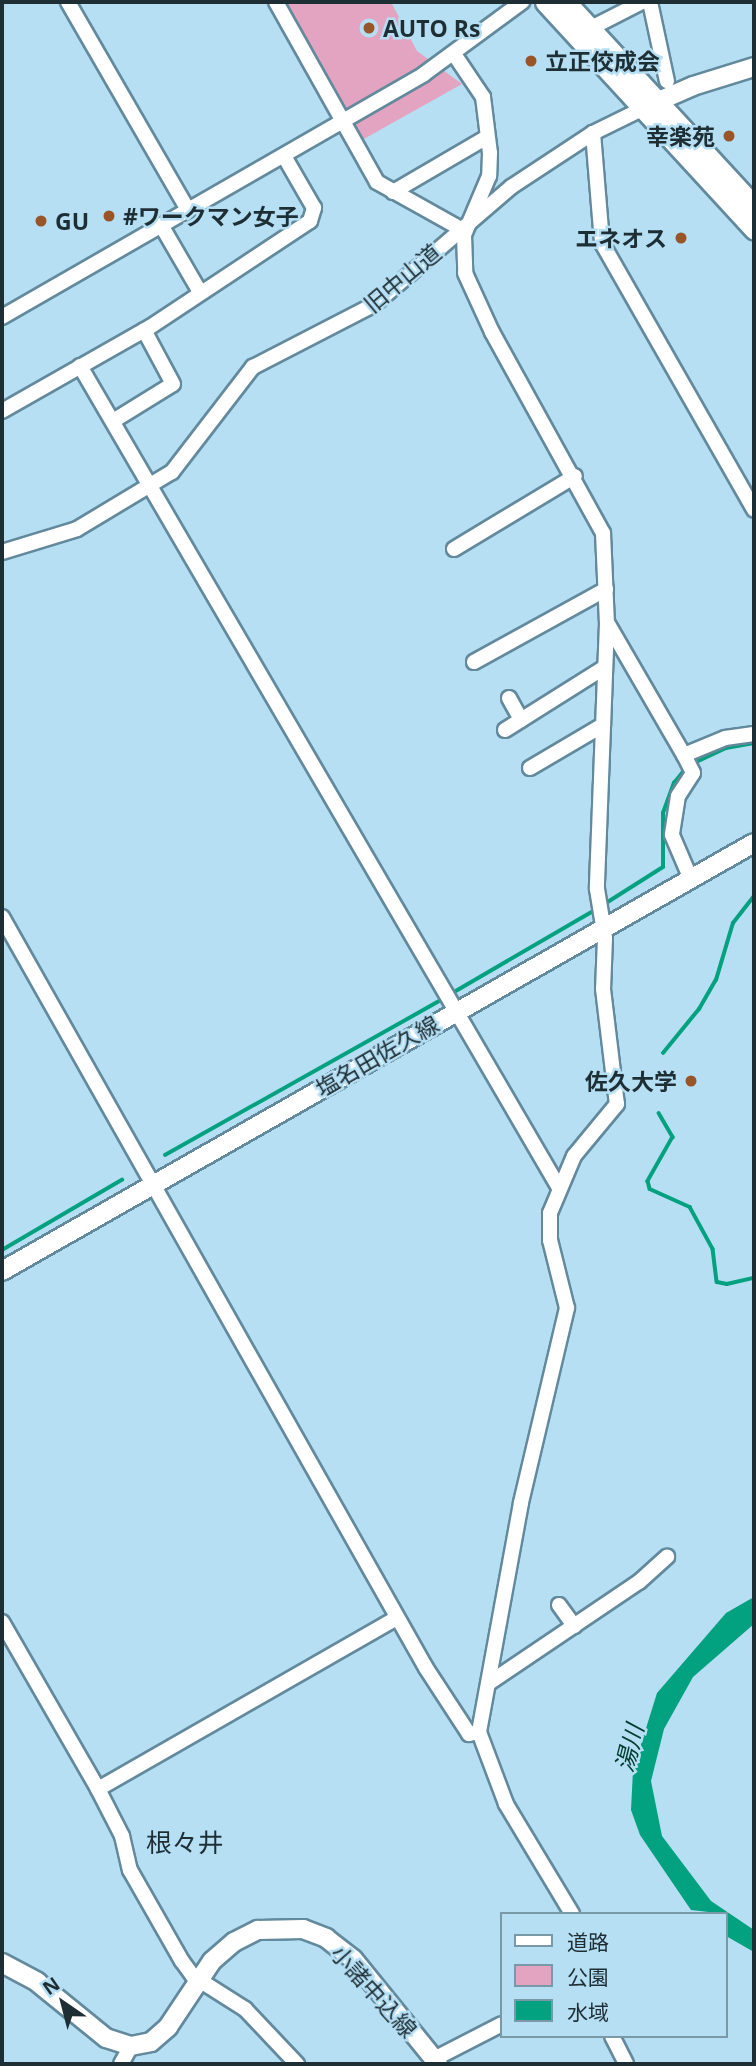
<!DOCTYPE html>
<meta charset="utf-8">
<style>
body{margin:0}
#map{position:relative;width:756px;height:2066px;overflow:hidden;background:#b6dff4;font-family:"Open Sans","Noto Sans JP",sans-serif}
div>[style]{position:absolute}
.green>*{inset:0;background:#e2a4c0}
.water>*{inset:0;background:#02a17f}
.stream>*{height:3.5px;margin:-1.75px;padding:0 1.75px;transform-origin:1.75px;border-radius:1.75px;background:#02a17f}
.roads{filter:drop-shadow(2px 0 #63899c) drop-shadow(-2px 0 #63899c) drop-shadow(0 2px #63899c) drop-shadow(0 -2px #63899c)}
.minor>*{height:14px;margin:-7px;padding:0 7px;transform-origin:7px;border-radius:7px;background:#fff}
.major>*{height:18px;margin:-9px;padding:0 9px;transform-origin:9px;border-radius:9px;background:#fff}
.highway>*{height:19px;margin:-9.5px;padding:0 9.5px;transform-origin:9.5px;border-radius:9.5px;background:#fff}
.dots>*{width:19px;height:19px;translate:-50% -50%;box-sizing:border-box;border:4px solid #b6dff4;border-radius:50%}
span{translate:-50% -50%;white-space:nowrap;text-align:center;line-height:1.15;-webkit-text-stroke:5px #b6dff4;paint-order:stroke}
.poi-label{font-size:23px;color:#1e2e35;font-weight:700}
.left{translate:0 -50%;text-align:left}
.right{translate:-100% -50%;text-align:right}
.street-label{font-size:23px;color:#1e2e35}
.water-label{font-size:24px;color:#023c2e;font-style:italic}
.quarter-label{font-size:26px;color:#1e2e35}
.frame{position:absolute;inset:0;border:4px solid #1e2e35;pointer-events:none}
.legend{position:absolute;left:500px;top:1912px;width:228px;height:126px;box-sizing:border-box;background:#b6dff4;border:2px solid #7998a8;margin:0;padding:9px 12px;list-style:none;font-size:21px;color:#1e2e35}
.legend li{display:flex;align-items:center;gap:14px;height:35px}
.legend b{width:35px;border:2px solid #7998a8}
.north{position:absolute;left:28px;top:1968px;width:70px;height:70px;-webkit-text-stroke:5px #b6dff4;paint-order:stroke;rotate:325deg;font-size:19px;font-weight:700;line-height:28px;text-align:center;color:#1e2e35}
.north::after{content:'';display:block;margin:auto;width:24px;height:32px;background:#1e2e35;clip-path:polygon(50% 0,100% 100%,50% 72%,0 100%)}
</style>
<div id="map">
<div class="green">
<div style="clip-path:polygon(285px 2px,391px 2px,417px 51px,462px 84px,362px 140px)"></div>
</div>
<div class="water">
<div style="clip-path:polygon(754px 1597px,754px 1624px,693px 1677px,664px 1729px,651px 1781px,662px 1836px,711px 1901px,754px 1930px,754px 1952px,726px 1936px,726px 1914px,691px 1910px,640px 1835px,631px 1810px,633px 1770px,657px 1693px,726px 1613px)"></div>
</div>
<div class="stream">
<div style="left:694px;top:763px;width:35px;rotate:-25deg"></div>
<div style="left:726px;top:748px;width:28px;rotate:-10deg"></div>
<div style="left:603px;top:905px;width:71px;rotate:-32.3deg"></div>
<div style="left:663px;top:867px;width:54px;rotate:-90deg"></div>
<div style="left:663px;top:813px;width:32px;rotate:-70deg"></div>
<div style="left:674px;top:783px;width:21px;rotate:-51deg"></div>
<div style="left:449px;top:995px;width:171px;rotate:-30.2deg"></div>
<div style="left:663px;top:1053px;width:57px;rotate:-50.7deg"></div>
<div style="left:699px;top:1009px;width:34px;rotate:-60deg"></div>
<div style="left:716px;top:980px;width:59px;rotate:-73.4deg"></div>
<div style="left:733px;top:923px;width:34px;rotate:-52deg"></div>
<div style="left:659px;top:1113px;width:28px;rotate:60deg"></div>
<div style="left:673px;top:1137px;width:51px;rotate:119.6deg"></div>
<div style="left:648px;top:1181px;width:8px;rotate:76deg"></div>
<div style="left:650px;top:1189px;width:44px;rotate:24.2deg"></div>
<div style="left:690px;top:1207px;width:48px;rotate:61.3deg"></div>
<div style="left:713px;top:1249px;width:33px;rotate:83deg"></div>
<div style="left:717px;top:1282px;width:10px;rotate:11deg"></div>
<div style="left:727px;top:1284px;width:28px;rotate:-13deg"></div>
<div style="left:165px;top:1155px;width:319px;rotate:-29.3deg"></div>
<div style="left:2px;top:1250px;width:139px;rotate:-30.3deg"></div>
</div>
<div class="roads">
<div class="minor">
<div style="left:68px;top:2px;width:240px;rotate:60deg"></div>
<div style="left:276px;top:2px;width:206px;rotate:60.7deg"></div>
<div style="left:377px;top:182px;width:96px;rotate:29.2deg"></div>
<div style="left:650px;top:2px;width:81px;rotate:77.9deg"></div>
<div style="left:591px;top:28px;width:57px;rotate:-27deg"></div>
<div style="left:454px;top:54px;width:52px;rotate:56deg"></div>
<div style="left:483px;top:97px;width:56px;rotate:82.9deg"></div>
<div style="left:490px;top:153px;width:23px;rotate:92deg"></div>
<div style="left:489px;top:176px;width:64px;rotate:113deg"></div>
<div style="left:464px;top:235px;width:38px;rotate:88deg"></div>
<div style="left:465px;top:273px;width:65px;rotate:65.4deg"></div>
<div style="left:492px;top:332px;width:230px;rotate:61.1deg"></div>
<div style="left:603px;top:533px;width:90px;rotate:87.5deg"></div>
<div style="left:607px;top:623px;width:266px;rotate:92.2deg"></div>
<div style="left:597px;top:889px;width:50px;rotate:80.7deg"></div>
<div style="left:605px;top:938px;width:51px;rotate:92.2deg"></div>
<div style="left:603px;top:989px;width:116px;rotate:83.1deg"></div>
<div style="left:617px;top:1104px;width:67px;rotate:129.6deg"></div>
<div style="left:574px;top:1156px;width:62px;rotate:112.8deg"></div>
<div style="left:550px;top:1213px;width:27px;rotate:90deg"></div>
<div style="left:550px;top:1240px;width:70px;rotate:76deg"></div>
<div style="left:567px;top:1308px;width:200px;rotate:103.3deg"></div>
<div style="left:521px;top:1503px;width:233px;rotate:100.4deg"></div>
<div style="left:479px;top:1732px;width:77px;rotate:69.4deg"></div>
<div style="left:506px;top:1804px;width:128px;rotate:59deg"></div>
<div style="left:593px;top:133px;width:110px;rotate:85.3deg"></div>
<div style="left:602px;top:243px;width:307px;rotate:60.3deg"></div>
<div style="left:393px;top:192px;width:109px;rotate:-30.3deg"></div>
<div style="left:161px;top:225px;width:78px;rotate:59.8deg"></div>
<div style="left:2px;top:317px;width:487px;rotate:-29.9deg"></div>
<div style="left:424px;top:74px;width:122px;rotate:-36.3deg"></div>
<div style="left:80px;top:366px;width:949px;rotate:59.76deg"></div>
<div style="left:2px;top:411px;width:170px;rotate:-29.6deg"></div>
<div style="left:150px;top:327px;width:192px;rotate:-33.5deg"></div>
<div style="left:310px;top:221px;width:14px;rotate:-73deg"></div>
<div style="left:314px;top:208px;width:60px;rotate:-120deg"></div>
<div style="left:113px;top:421px;width:70px;rotate:-31.7deg"></div>
<div style="left:173px;top:384px;width:61px;rotate:-118.2deg"></div>
<div style="left:454px;top:549px;width:141px;rotate:-31.1deg"></div>
<div style="left:2px;top:552px;width:78px;rotate:-17deg"></div>
<div style="left:77px;top:529px;width:111px;rotate:-31deg"></div>
<div style="left:172px;top:472px;width:133px;rotate:-52.4deg"></div>
<div style="left:253px;top:367px;width:137px;rotate:-27.3deg"></div>
<div style="left:375px;top:304px;width:179px;rotate:-40.7deg"></div>
<div style="left:511px;top:187px;width:98px;rotate:-33.4deg"></div>
<div style="left:593px;top:133px;width:55px;rotate:-26.1deg"></div>
<div style="left:608px;top:624px;width:151px;rotate:59.9deg"></div>
<div style="left:684px;top:755px;width:44px;rotate:-22.5deg"></div>
<div style="left:725px;top:738px;width:29px;rotate:-8deg"></div>
<div style="left:474px;top:662px;width:151px;rotate:-28.9deg"></div>
<div style="left:509px;top:698px;width:25px;rotate:61deg"></div>
<div style="left:505px;top:730px;width:118px;rotate:-32.2deg"></div>
<div style="left:684px;top:755px;width:20px;rotate:63deg"></div>
<div style="left:693px;top:773px;width:27px;rotate:123deg"></div>
<div style="left:678px;top:796px;width:39px;rotate:99deg"></div>
<div style="left:672px;top:835px;width:46px;rotate:66.8deg"></div>
<div style="left:530px;top:768px;width:85px;rotate:-30.5deg"></div>
<div style="left:2px;top:917px;width:862px;rotate:60.55deg"></div>
<div style="left:426px;top:1668px;width:79px;rotate:56.9deg"></div>
<div style="left:469px;top:1734px;width:10px;rotate:-11deg"></div>
<div style="left:559px;top:1605px;width:26px;rotate:54deg"></div>
<div style="left:2px;top:1622px;width:193px;rotate:60.1deg"></div>
<div style="left:98px;top:1789px;width:53px;rotate:62.9deg"></div>
<div style="left:122px;top:1836px;width:35px;rotate:77deg"></div>
<div style="left:130px;top:1870px;width:105px;rotate:60.3deg"></div>
<div style="left:182px;top:1961px;width:19px;rotate:54deg"></div>
<div style="left:193px;top:1976px;width:62px;rotate:32.4deg"></div>
<div style="left:245px;top:2009px;width:76px;rotate:46.6deg"></div>
<div style="left:489px;top:1683px;width:181px;rotate:-34deg"></div>
<div style="left:639px;top:1582px;width:38px;rotate:-42deg"></div>
<div style="left:98px;top:1789px;width:344px;rotate:-29.8deg"></div>
<div style="left:612px;top:2036px;width:31px;rotate:63deg"></div>
<div style="left:434px;top:2059px;width:76px;rotate:-27.2deg"></div>
<div style="left:121px;top:2064px;width:21px;rotate:-61deg"></div>
</div>
<div class="major">
<div style="left:645px;top:107px;width:52px;rotate:-23.6deg"></div>
<div style="left:693px;top:86px;width:64px;rotate:-17.3deg"></div>
<div style="left:2px;top:1271px;width:865px;rotate:-29.65deg"></div>
<div style="left:2px;top:1963px;width:40px;rotate:28deg"></div>
<div style="left:37px;top:1982px;width:89px;rotate:39.1deg"></div>
<div style="left:106px;top:2038px;width:26px;rotate:18deg"></div>
<div style="left:131px;top:2046px;width:20px;rotate:-11deg"></div>
<div style="left:151px;top:2042px;width:23px;rotate:-41deg"></div>
<div style="left:168px;top:2027px;width:79px;rotate:-56.3deg"></div>
<div style="left:212px;top:1961px;width:29px;rotate:-41deg"></div>
<div style="left:234px;top:1942px;width:27px;rotate:-27deg"></div>
<div style="left:258px;top:1930px;width:45px;rotate:-1.3deg"></div>
<div style="left:303px;top:1929px;width:25px;rotate:21deg"></div>
<div style="left:326px;top:1938px;width:34px;rotate:38deg"></div>
<div style="left:353px;top:1959px;width:135px;rotate:51deg"></div>
</div>
<div class="highway">
<div style="left:545px;top:2px;width:309px;rotate:47.4deg"></div>
<div style="left:566px;top:2px;width:277px;rotate:47.3deg"></div>
</div>
</div>
<div class="dots">
<div style="left:369px;top:28px;background:#995428"></div>
<div style="left:531px;top:61px;background:#995428"></div>
<div style="left:729px;top:136px;background:#995428"></div>
<div style="left:109px;top:216px;background:#995428"></div>
<div style="left:41px;top:221px;background:#995428"></div>
<div style="left:681px;top:238px;background:#995428"></div>
<div style="left:691px;top:1081px;background:#995428"></div>
</div>
<div class="poi-label">
<span class="left" style="left:383px;top:28px">AUTO Rs</span>
<span class="left" style="left:545px;top:61px">立正佼成会</span>
<span class="right" style="left:715px;top:136px">幸楽苑</span>
<span class="left" style="left:123px;top:216px">#ワークマン女子</span>
<span class="left" style="left:55px;top:221px">GU</span>
<span class="right" style="left:667px;top:238px">エネオス</span>
<span class="right" style="left:677px;top:1081px">佐久大学</span>
</div>
<div class="street-label">
<span style="left:402px;top:278px;rotate:-40deg">旧中山道</span>
<span style="left:377px;top:1056px;rotate:-30deg">塩名田佐久線</span>
<span style="left:374px;top:1991px;rotate:48deg">小諸中込線</span>
</div>
<div class="water-label">
<span style="left:629px;top:1748px;rotate:-76deg">湯川</span>
</div>
<div class="quarter-label">
<span style="left:185px;top:1843px">根々井</span>
</div>
<div class="frame"></div>
<ul class="legend">
<li><b style="height:9px;background:#fff"></b>道路</li>
<li><b style="height:19px;background:#e2a4c0"></b>公園</li>
<li><b style="height:19px;background:#02a17f"></b>水域</li>
</ul>
<div class="north">N</div>
</div>
